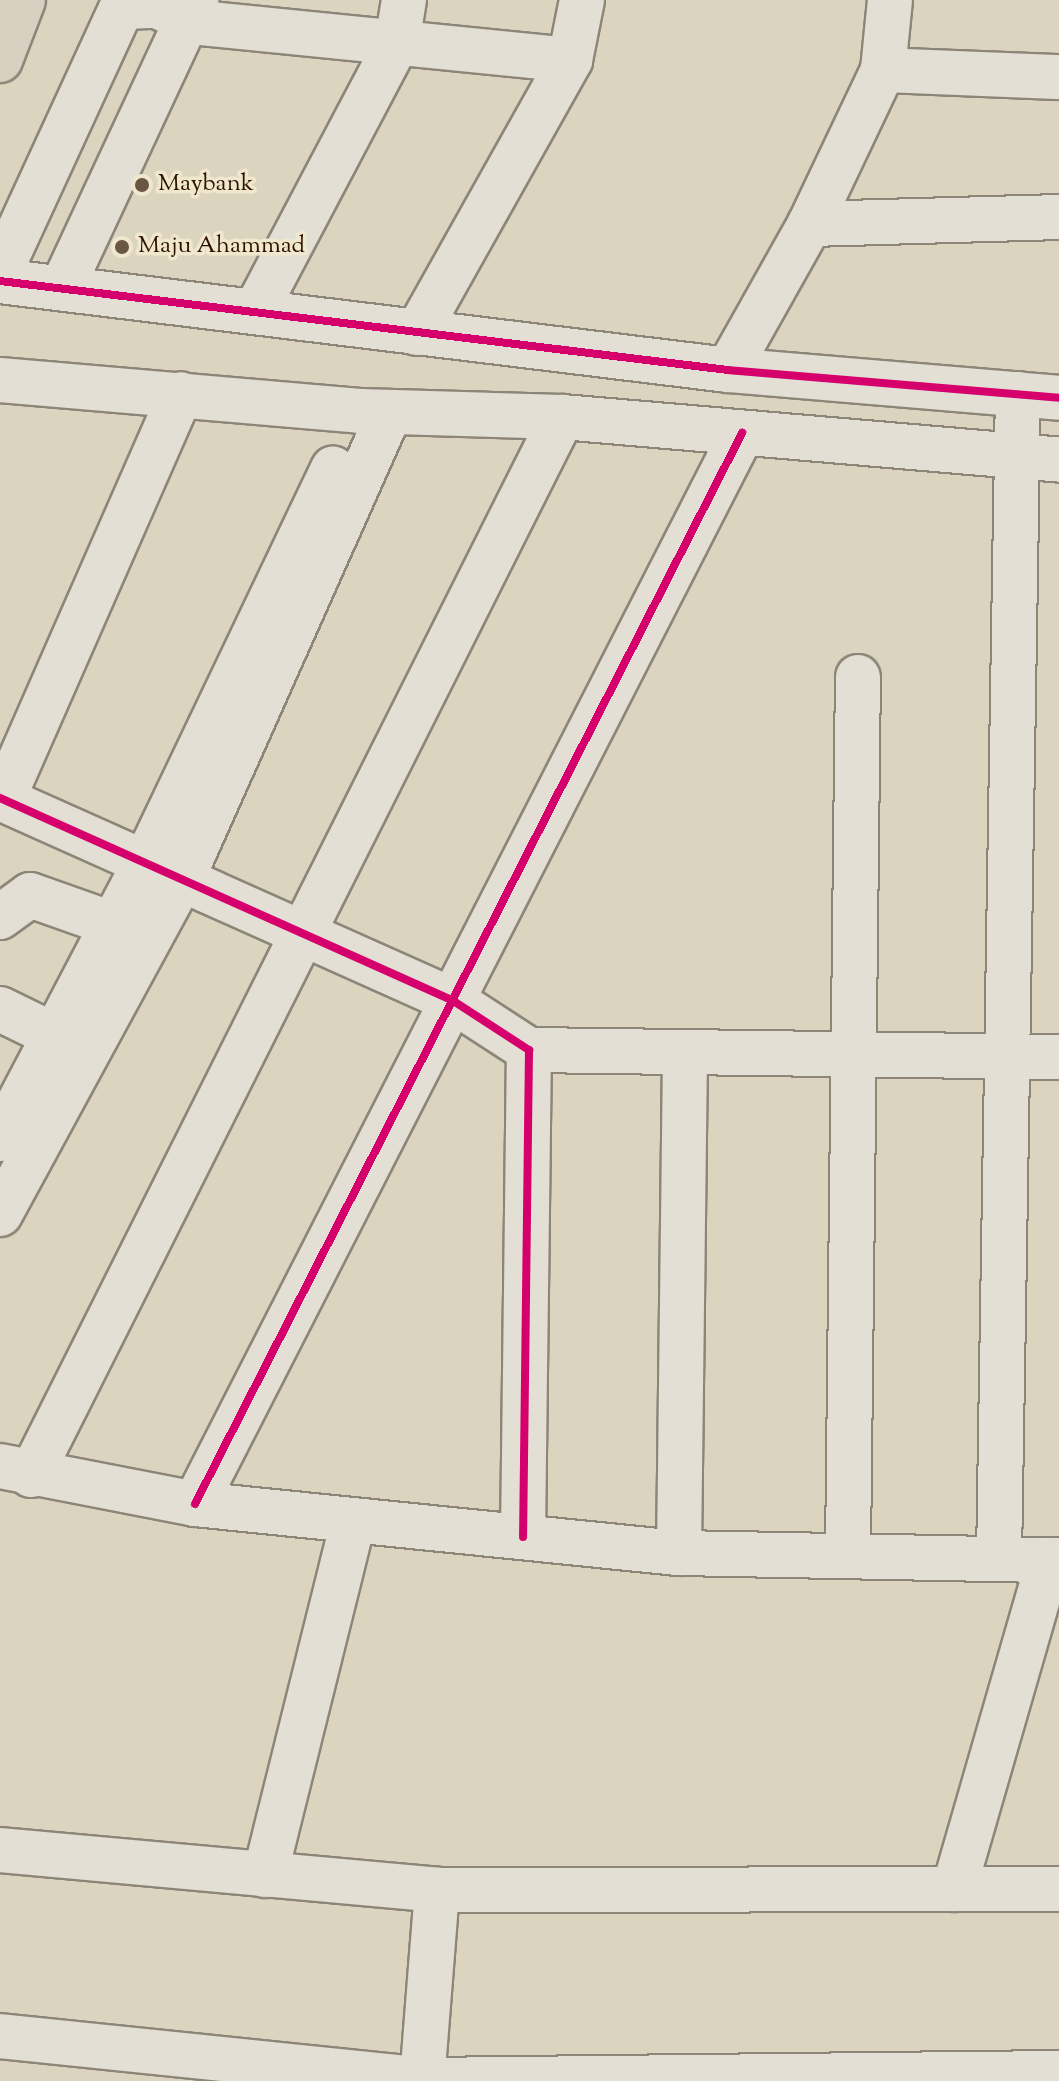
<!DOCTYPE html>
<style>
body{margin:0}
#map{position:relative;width:1059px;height:2081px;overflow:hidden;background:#dbd4bf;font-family:"Sorts Mill Goudy",serif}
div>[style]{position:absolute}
.roads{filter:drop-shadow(2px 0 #8d8578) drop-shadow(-2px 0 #8d8578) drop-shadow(0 2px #8d8578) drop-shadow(0 -2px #8d8578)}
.minor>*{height:44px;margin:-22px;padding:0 22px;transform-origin:22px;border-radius:22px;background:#e3dfd5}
.major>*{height:44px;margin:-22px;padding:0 22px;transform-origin:22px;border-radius:22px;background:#d8d0c0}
.cycleway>*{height:8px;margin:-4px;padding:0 4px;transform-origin:4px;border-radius:4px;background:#d6006c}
.dots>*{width:22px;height:22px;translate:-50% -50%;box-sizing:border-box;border:4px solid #efe7ce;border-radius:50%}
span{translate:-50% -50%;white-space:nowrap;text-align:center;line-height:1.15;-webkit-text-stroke:7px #efe7ce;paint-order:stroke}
.poi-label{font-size:24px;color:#2f1200}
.left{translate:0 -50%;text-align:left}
</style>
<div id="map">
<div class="roads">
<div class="minor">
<div style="left:883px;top:70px;width:176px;rotate:2.3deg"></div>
<div style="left:810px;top:224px;width:249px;rotate:-1.6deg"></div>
<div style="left:0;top:272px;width:292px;rotate:-65.3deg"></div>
<div style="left:122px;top:7px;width:35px;rotate:-2deg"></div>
<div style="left:157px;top:6px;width:38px;rotate:25deg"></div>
<div style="left:191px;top:22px;width:381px;rotate:5.7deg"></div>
<div style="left:0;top:281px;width:733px;rotate:6.97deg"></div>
<div style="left:728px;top:370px;width:332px;rotate:4.8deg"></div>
<div style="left:62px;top:288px;width:318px;rotate:-65deg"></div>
<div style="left:255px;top:312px;width:304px;rotate:-62.2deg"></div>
<div style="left:397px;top:43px;width:44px;rotate:-80.8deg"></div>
<div style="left:417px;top:333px;width:313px;rotate:-60.7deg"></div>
<div style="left:570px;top:60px;width:61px;rotate:-78.7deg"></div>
<div style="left:728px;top:370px;width:167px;rotate:-60.7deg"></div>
<div style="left:810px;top:224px;width:170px;rotate:-64.6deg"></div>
<div style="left:883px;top:70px;width:70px;rotate:-84.3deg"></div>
<div style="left:0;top:380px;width:361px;rotate:4.9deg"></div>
<div style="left:360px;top:411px;width:202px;rotate:1.7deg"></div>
<div style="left:562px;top:417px;width:499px;rotate:4.9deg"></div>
<div style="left:0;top:798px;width:495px;rotate:24.1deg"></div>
<div style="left:452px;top:1000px;width:92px;rotate:33deg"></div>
<div style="left:529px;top:1050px;width:530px;rotate:0.76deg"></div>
<div style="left:3px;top:799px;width:442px;rotate:-66.3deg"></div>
<div style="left:0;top:917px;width:37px;rotate:-36deg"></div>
<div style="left:30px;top:895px;width:87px;rotate:19.5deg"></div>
<div style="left:0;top:1009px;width:61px;rotate:26.1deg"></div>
<div style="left:0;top:1139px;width:312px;rotate:-62.3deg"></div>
<div style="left:145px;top:863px;width:437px;rotate:-64.5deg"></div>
<div style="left:0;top:1214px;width:381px;rotate:-61.5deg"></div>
<div style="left:182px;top:879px;width:511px;rotate:-65.99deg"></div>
<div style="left:0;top:1466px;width:199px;rotate:11deg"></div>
<div style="left:195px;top:1504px;width:486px;rotate:5.8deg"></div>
<div style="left:679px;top:1553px;width:380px;rotate:1.1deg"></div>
<div style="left:31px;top:1475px;width:1184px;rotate:-63.35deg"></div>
<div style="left:195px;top:1504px;width:1203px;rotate:-62.94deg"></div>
<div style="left:523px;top:1537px;width:487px;rotate:-89.3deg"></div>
<div style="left:848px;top:1552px;width:875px;rotate:-89.35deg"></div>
<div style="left:679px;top:1553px;width:501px;rotate:-89.31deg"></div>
<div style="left:999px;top:1559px;width:1165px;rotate:-89.07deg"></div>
<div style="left:0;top:1850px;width:439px;rotate:5.2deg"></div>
<div style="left:437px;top:1890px;width:622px;rotate:-0.09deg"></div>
<div style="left:265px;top:1875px;width:363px;rotate:-76deg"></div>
<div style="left:954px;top:1889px;width:342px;rotate:-73.9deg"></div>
<div style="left:0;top:2036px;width:425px;rotate:5.9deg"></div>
<div style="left:423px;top:2080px;width:636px;rotate:-0.63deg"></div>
<div style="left:422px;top:2081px;width:192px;rotate:-85.5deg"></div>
</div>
<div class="major">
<div style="left:0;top:60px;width:64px;rotate:-69deg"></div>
</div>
</div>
<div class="cycleway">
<div style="left:0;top:281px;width:733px;rotate:6.97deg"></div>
<div style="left:728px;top:370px;width:332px;rotate:4.8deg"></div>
<div style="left:0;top:798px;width:495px;rotate:24.1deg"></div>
<div style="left:452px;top:1000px;width:92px;rotate:33deg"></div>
<div style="left:529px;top:1050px;width:487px;rotate:90.7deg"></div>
<div style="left:195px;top:1504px;width:1203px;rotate:-62.94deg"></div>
</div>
<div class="dots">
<div style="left:142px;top:185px;background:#6b5643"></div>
<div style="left:122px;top:247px;background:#6b5643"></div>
</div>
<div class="poi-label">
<span class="left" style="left:158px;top:185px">Maybank</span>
<span class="left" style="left:138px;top:247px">Maju Ahammad</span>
</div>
</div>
